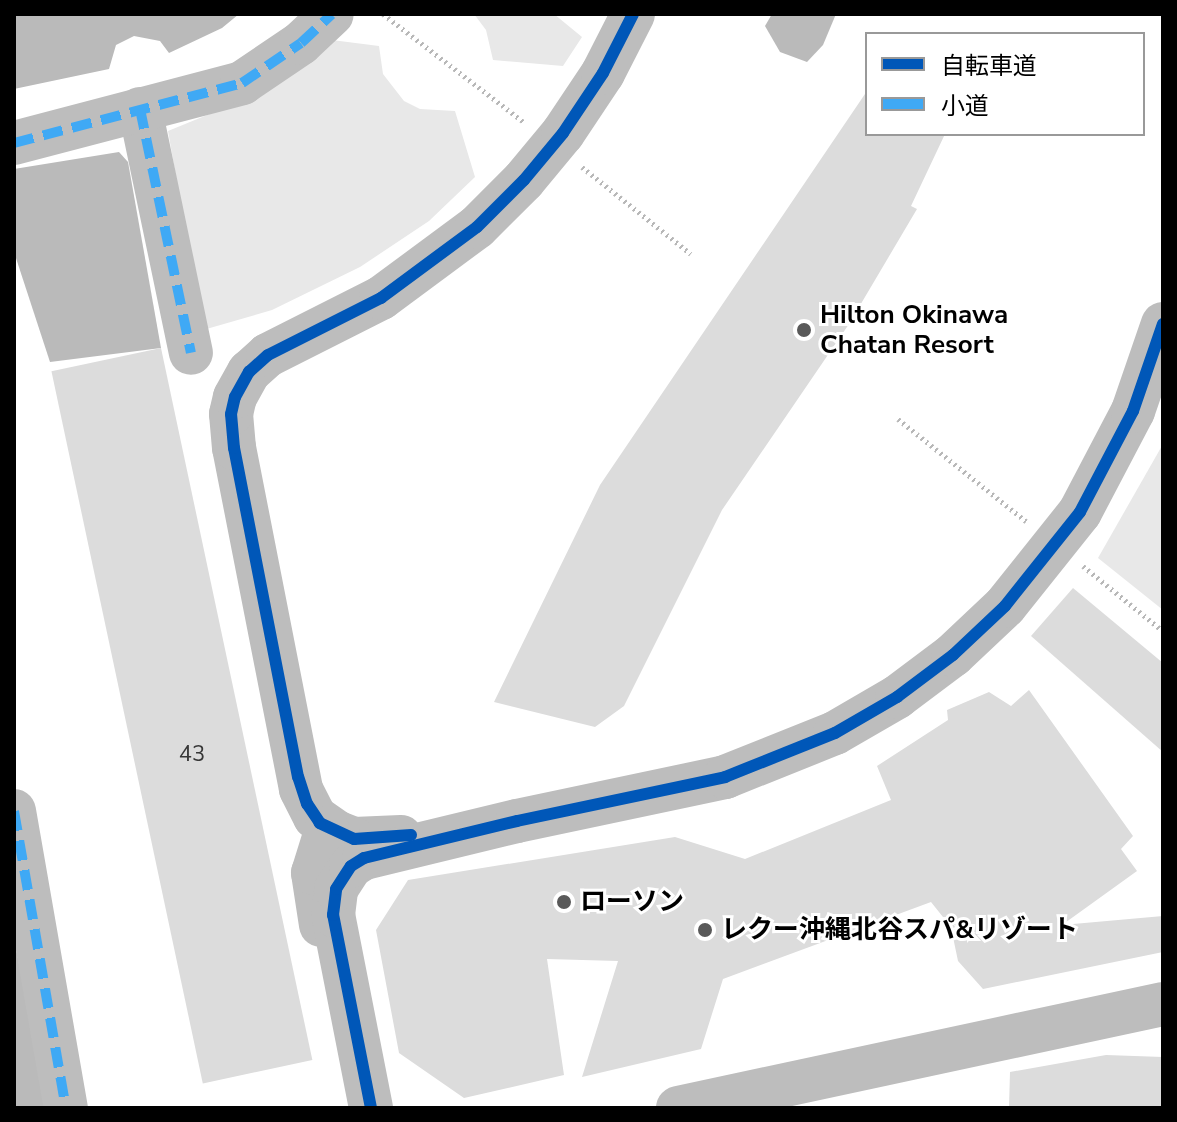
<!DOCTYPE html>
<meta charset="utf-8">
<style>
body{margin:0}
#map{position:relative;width:1177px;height:1122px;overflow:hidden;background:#fff;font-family:"Nunito Sans","Noto Sans JP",sans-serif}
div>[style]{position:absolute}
.green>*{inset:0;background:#e8e8e8}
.water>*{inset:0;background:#bababa}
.building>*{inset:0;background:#dcdcdc;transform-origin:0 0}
.path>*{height:5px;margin-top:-2.5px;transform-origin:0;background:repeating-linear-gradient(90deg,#b8b8b8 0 2px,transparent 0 6px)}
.minor>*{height:44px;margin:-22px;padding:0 22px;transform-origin:22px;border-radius:22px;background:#bdbdbd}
.quiet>*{height:10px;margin-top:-5px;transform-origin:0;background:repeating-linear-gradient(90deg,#3fa9f5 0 20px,transparent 0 30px)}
.cycleway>*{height:12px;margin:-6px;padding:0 6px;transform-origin:6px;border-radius:6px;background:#0057b8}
.dots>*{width:22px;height:22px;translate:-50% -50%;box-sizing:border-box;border:4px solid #fff;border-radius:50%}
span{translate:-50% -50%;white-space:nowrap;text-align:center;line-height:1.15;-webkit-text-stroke:6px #fff;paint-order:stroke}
.number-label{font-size:22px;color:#373737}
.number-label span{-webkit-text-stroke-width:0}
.poi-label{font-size:26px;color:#000;font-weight:700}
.left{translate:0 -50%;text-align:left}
.frame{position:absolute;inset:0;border:16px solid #000;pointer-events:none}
.legend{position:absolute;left:865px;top:32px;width:280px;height:104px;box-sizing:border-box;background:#fff;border:2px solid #999;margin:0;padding:10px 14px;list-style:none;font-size:24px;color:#000}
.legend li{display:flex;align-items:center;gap:16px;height:40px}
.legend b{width:40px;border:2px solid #999}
</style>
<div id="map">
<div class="green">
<div style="clip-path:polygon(474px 14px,554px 14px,582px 37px,563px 66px,493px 60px,486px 30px)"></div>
<div style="clip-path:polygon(324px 39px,379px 46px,383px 74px,404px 101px,420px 109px,455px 111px,475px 177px,429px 221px,360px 267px,272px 310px,203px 330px,168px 131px,212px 113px)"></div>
<div style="clip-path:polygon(1163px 444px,1163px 610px,1098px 558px)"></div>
</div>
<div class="water">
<div style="clip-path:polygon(14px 14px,239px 14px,222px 28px,169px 53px,160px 41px,134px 36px,116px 45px,109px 69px,14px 89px)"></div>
<div style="clip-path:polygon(772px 14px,836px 14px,823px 45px,807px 62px,780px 52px,765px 26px)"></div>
<div style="clip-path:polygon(119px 152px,128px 162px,161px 348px,50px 362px,14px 252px,14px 169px)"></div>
<div style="clip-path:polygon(14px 938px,47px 1108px,14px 1108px)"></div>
</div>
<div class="building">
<div style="clip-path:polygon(867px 91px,867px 134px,945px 134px,911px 206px,917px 209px,849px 324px,722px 510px,624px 706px,595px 727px,494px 702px,600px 485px)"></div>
<div style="left:161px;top:348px;width:728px;height:112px;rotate:78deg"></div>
<div style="clip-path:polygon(1073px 588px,1163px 663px,1163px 752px,1031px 636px)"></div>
<div style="clip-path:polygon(1029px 690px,1133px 836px,1121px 849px,1137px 871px,1062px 925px,1163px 916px,1163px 952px,983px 989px,958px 961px,949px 918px,943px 917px,931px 902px,723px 979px,701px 1049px,582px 1077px,618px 961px,547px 959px,564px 1075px,464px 1098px,399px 1053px,376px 930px,408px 880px,675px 837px,745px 859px,891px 800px,877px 766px,948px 720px,947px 710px,989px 692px,1011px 706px)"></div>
<div style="clip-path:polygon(1106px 1055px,1163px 1057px,1163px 1108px,1009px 1108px,1010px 1072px)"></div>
</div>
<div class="path">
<div style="left:383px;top:14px;width:178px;rotate:37.5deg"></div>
<div style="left:582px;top:167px;width:139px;rotate:38.6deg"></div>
<div style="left:898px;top:419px;width:164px;rotate:38.6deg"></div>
<div style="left:1083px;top:566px;width:103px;rotate:39.1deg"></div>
</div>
<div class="minor">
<div style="left:140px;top:109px;width:249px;rotate:78.2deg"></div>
<div style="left:14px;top:143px;width:236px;rotate:-14.7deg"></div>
<div style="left:242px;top:83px;width:71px;rotate:-34.1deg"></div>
<div style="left:301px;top:43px;width:42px;rotate:-43.1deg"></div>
<div style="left:14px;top:811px;width:302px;rotate:80.1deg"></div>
<div style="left:401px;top:837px;width:47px;rotate:177.6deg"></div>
<div style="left:354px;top:839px;width:17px;rotate:-159deg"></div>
<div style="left:338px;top:833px;width:28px;rotate:-145deg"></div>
<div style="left:315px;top:817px;width:31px;rotate:-117deg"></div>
<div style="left:301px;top:789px;width:348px;rotate:-101.1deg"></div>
<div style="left:234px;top:448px;width:34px;rotate:-95deg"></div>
<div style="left:231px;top:414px;width:17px;rotate:-77deg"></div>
<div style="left:235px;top:397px;width:29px;rotate:-61deg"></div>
<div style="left:249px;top:372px;width:25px;rotate:-42deg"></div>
<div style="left:268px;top:355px;width:127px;rotate:-26.8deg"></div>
<div style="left:381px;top:298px;width:119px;rotate:-36.5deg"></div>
<div style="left:477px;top:227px;width:66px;rotate:-45deg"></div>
<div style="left:524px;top:180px;width:61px;rotate:-50.3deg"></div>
<div style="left:563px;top:133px;width:72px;rotate:-56.3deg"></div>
<div style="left:603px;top:73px;width:66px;rotate:-63deg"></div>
<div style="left:321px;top:925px;width:53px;rotate:-98.7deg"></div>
<div style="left:313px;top:873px;width:47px;rotate:-72.7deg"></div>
<div style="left:371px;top:1108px;width:197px;rotate:-101.1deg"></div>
<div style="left:333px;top:915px;width:26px;rotate:-83deg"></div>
<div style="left:336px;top:889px;width:27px;rotate:-57deg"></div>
<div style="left:351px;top:866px;width:15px;rotate:-32deg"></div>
<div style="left:364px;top:858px;width:157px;rotate:-13.6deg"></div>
<div style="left:517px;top:821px;width:213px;rotate:-11.9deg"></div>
<div style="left:725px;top:777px;width:118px;rotate:-21.8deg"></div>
<div style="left:835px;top:733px;width:72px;rotate:-30.1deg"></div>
<div style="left:897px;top:697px;width:70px;rotate:-36.9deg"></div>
<div style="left:953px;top:655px;width:71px;rotate:-43.3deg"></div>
<div style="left:1005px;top:606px;width:120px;rotate:-51.4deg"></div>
<div style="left:1080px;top:512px;width:114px;rotate:-62.3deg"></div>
<div style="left:1133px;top:411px;width:92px;rotate:-71deg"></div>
<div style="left:678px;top:1108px;width:496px;rotate:-12.1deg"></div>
</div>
<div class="quiet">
<div style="left:140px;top:109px;width:249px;rotate:78.2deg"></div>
<div style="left:14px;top:143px;width:236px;rotate:-14.7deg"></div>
<div style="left:242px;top:83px;width:71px;rotate:-34.1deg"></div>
<div style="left:301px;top:43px;width:42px;rotate:-43.1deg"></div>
<div style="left:14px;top:811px;width:302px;rotate:80.1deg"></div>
</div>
<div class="cycleway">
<div style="left:411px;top:835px;width:57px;rotate:176deg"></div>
<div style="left:354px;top:839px;width:38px;rotate:-155deg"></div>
<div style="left:320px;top:823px;width:23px;rotate:-124deg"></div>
<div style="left:307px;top:804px;width:28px;rotate:-108deg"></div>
<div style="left:298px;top:777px;width:335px;rotate:-101deg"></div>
<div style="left:234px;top:448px;width:34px;rotate:-95deg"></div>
<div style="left:231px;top:414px;width:17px;rotate:-77deg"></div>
<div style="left:235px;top:397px;width:29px;rotate:-61deg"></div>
<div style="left:249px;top:372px;width:25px;rotate:-42deg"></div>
<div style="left:268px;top:355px;width:127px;rotate:-26.8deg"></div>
<div style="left:381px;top:298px;width:119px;rotate:-36.5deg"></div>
<div style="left:477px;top:227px;width:66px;rotate:-45deg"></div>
<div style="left:524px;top:180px;width:61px;rotate:-50.3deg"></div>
<div style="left:563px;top:133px;width:72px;rotate:-56.3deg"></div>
<div style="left:603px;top:73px;width:66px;rotate:-63deg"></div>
<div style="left:371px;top:1108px;width:197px;rotate:-101.1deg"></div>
<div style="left:333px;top:915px;width:26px;rotate:-83deg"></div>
<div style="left:336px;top:889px;width:27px;rotate:-57deg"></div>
<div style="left:351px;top:866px;width:15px;rotate:-32deg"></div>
<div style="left:364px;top:858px;width:157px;rotate:-13.6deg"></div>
<div style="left:517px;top:821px;width:213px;rotate:-11.9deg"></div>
<div style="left:725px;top:777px;width:118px;rotate:-21.8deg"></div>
<div style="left:835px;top:733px;width:72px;rotate:-30.1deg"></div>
<div style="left:897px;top:697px;width:70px;rotate:-36.9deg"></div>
<div style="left:953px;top:655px;width:71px;rotate:-43.3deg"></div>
<div style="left:1005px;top:606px;width:120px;rotate:-51.4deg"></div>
<div style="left:1080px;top:512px;width:114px;rotate:-62.3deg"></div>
<div style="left:1133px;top:411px;width:92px;rotate:-71deg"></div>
</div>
<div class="dots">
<div style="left:804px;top:330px;background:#595959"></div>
<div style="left:564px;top:902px;background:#595959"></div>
<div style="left:705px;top:930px;background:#595959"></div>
</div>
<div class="number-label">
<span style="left:192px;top:755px">43</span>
</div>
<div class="poi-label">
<span class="left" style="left:820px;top:330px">Hilton Okinawa<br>Chatan Resort</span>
<span class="left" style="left:580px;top:902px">ローソン</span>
<span class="left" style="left:721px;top:930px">レクー沖縄北谷スパ&amp;リゾート</span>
</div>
<div class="frame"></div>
<ul class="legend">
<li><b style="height:10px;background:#0057b8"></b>自転車道</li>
<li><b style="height:10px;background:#3fa9f5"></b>小道</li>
</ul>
</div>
